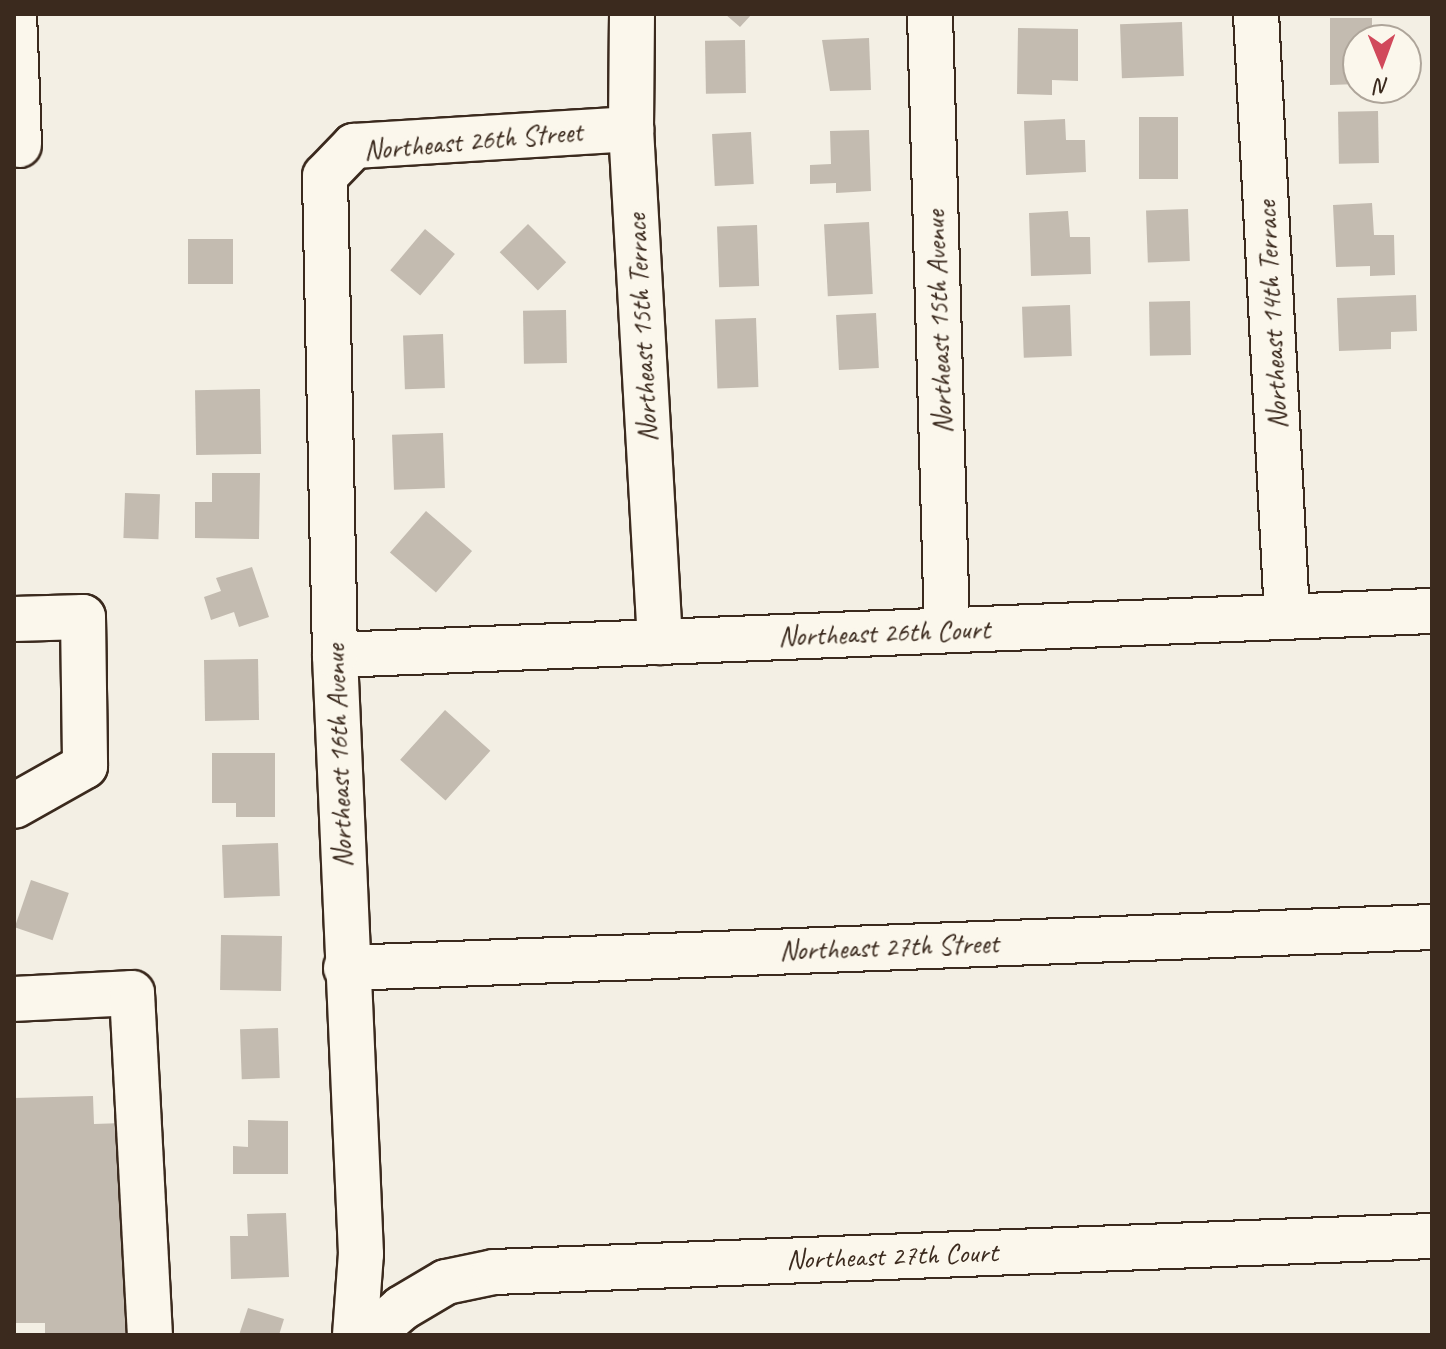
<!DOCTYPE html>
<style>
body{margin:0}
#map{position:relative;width:1446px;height:1349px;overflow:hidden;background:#f3efe4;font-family:Caveat,sans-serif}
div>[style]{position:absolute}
.building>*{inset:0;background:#c3bbb0;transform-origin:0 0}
.roads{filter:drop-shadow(2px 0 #3b2a1e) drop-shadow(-2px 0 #3b2a1e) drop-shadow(0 2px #3b2a1e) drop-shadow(0 -2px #3b2a1e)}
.minor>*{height:44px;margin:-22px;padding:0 22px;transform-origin:22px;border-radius:22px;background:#fbf7ec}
span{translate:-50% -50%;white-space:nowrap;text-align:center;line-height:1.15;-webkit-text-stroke:6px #fbf7ec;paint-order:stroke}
.street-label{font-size:28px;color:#3b2a1e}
.frame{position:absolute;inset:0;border:16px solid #3b2a1e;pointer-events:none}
.north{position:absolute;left:1342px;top:24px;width:80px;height:80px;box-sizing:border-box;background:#fbf7ec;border:2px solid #aea59a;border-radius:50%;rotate:179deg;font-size:22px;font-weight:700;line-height:32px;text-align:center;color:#3b2a1e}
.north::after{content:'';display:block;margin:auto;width:28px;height:36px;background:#d1495b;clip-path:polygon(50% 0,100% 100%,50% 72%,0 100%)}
</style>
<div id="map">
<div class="building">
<div style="clip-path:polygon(725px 14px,752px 14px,740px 27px)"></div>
<div style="clip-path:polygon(1330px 18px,1372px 18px,1372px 40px,1358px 40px,1358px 84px,1330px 85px)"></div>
<div style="left:1182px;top:22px;width:54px;height:62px;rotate:88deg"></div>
<div style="clip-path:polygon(1018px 28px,1078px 29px,1078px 81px,1052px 80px,1052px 95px,1017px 94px)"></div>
<div style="clip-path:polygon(869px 38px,871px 90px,830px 91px,822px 40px)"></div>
<div style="left:745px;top:40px;width:53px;height:40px;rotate:89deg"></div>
<div style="left:1378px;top:111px;width:52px;height:40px;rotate:89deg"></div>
<div style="left:1139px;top:117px;width:39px;height:62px"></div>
<div style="clip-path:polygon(1065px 119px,1066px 140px,1085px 140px,1086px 172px,1026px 175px,1024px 121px)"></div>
<div style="clip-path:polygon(869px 130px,871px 191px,836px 193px,836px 183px,810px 184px,810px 165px,831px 164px,830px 131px)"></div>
<div style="left:751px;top:132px;width:52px;height:39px;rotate:87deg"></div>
<div style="clip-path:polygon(1372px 203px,1374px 235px,1394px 235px,1395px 275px,1370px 276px,1370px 266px,1336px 267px,1333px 205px)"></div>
<div style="left:1188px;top:209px;width:52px;height:42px;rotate:88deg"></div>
<div style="clip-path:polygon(1068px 211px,1070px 237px,1090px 237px,1091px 274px,1031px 276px,1029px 213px)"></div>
<div style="left:869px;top:222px;width:72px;height:45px;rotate:87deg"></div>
<div style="left:528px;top:224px;width:54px;height:40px;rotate:45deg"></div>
<div style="left:757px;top:225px;width:61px;height:40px;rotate:88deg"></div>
<div style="left:425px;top:229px;width:39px;height:54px;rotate:40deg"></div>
<div style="left:233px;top:239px;width:45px;height:45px;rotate:90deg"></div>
<div style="clip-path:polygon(1416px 295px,1417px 331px,1391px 332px,1391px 349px,1339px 351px,1337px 298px)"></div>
<div style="left:1190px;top:301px;width:54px;height:41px;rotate:89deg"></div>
<div style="left:1070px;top:305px;width:51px;height:48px;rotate:88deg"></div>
<div style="left:566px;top:310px;width:53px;height:43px;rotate:89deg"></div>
<div style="left:876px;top:313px;width:55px;height:40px;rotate:87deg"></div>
<div style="left:756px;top:318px;width:69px;height:41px;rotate:88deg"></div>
<div style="left:443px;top:334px;width:54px;height:40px;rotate:88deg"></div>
<div style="left:260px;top:389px;width:65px;height:65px;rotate:89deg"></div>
<div style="left:443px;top:433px;width:55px;height:51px;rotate:88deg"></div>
<div style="clip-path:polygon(212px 473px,260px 473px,259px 539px,195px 538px,195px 502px,212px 502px)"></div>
<div style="left:125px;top:493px;width:35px;height:45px;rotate:2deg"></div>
<div style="left:426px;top:511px;width:61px;height:55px;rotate:41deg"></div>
<div style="clip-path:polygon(252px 567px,269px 617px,239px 627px,234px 612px,211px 620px,204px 597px,221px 591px,216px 578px)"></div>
<div style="left:258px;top:659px;width:61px;height:54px;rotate:89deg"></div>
<div style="left:445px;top:710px;width:61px;height:67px;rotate:42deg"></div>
<div style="clip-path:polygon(212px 753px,275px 753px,275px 817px,236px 817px,236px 803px,212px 803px)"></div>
<div style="left:278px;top:843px;width:53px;height:56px;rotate:88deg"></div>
<div style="left:31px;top:880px;width:40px;height:50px;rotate:19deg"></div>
<div style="left:221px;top:935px;width:61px;height:55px;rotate:1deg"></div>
<div style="left:278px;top:1028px;width:50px;height:38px;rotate:88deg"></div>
<div style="clip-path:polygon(93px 1096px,94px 1124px,123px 1123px,128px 1335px,45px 1335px,45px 1323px,14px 1323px,14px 1098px)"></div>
<div style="clip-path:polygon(248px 1120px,288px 1121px,288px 1174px,233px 1174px,233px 1146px,248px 1147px)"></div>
<div style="clip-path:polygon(286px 1213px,289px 1277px,231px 1279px,230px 1236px,248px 1236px,247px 1214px)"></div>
<div style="clip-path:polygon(248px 1308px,284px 1319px,279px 1335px,239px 1335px)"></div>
</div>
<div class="roads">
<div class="minor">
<div style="left:14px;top:14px;width:131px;rotate:87.8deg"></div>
<div style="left:632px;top:14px;width:115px;rotate:90.5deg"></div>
<div style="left:631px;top:129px;width:514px;rotate:86.76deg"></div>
<div style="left:930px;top:14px;width:616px;rotate:88.42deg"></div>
<div style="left:1256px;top:14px;width:603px;rotate:87.05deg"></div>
<div style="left:14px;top:619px;width:69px;rotate:-1.7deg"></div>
<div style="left:83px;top:617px;width:149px;rotate:89.2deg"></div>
<div style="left:85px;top:766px;width:81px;rotate:150.6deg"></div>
<div style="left:335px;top:655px;width:1098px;rotate:-2.3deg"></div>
<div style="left:346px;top:968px;width:1087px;rotate:-2.16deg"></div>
<div style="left:14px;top:999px;width:118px;rotate:-2.9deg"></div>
<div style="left:132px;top:993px;width:342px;rotate:87deg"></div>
<div style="left:355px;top:1335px;width:81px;rotate:-85.8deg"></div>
<div style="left:361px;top:1254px;width:600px;rotate:-92.49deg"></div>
<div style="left:335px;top:655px;width:479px;rotate:-91.2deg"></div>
<div style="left:325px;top:176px;width:42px;rotate:-46deg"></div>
<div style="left:354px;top:146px;width:278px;rotate:-3.5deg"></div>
<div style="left:371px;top:1335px;width:41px;rotate:-41.1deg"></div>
<div style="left:402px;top:1308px;width:51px;rotate:-30.6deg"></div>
<div style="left:446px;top:1282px;width:49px;rotate:-11.8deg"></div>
<div style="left:494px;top:1272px;width:939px;rotate:-2.2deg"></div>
</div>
</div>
<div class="street-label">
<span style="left:473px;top:141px;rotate:-5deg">Northeast 26th Street</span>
<span style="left:1272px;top:315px;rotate:-93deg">Northeast 14th Terrace</span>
<span style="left:939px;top:322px;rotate:-92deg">Northeast 15th Avenue</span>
<span style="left:642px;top:328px;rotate:-93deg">Northeast 15th Terrace</span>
<span style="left:884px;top:633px;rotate:-2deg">Northeast 26th Court</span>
<span style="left:339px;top:756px;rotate:-92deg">Northeast 16th Avenue</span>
<span style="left:889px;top:947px;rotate:-2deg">Northeast 27th Street</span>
<span style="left:892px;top:1256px;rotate:-2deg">Northeast 27th Court</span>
</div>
<div class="frame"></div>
<div class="north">N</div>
</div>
